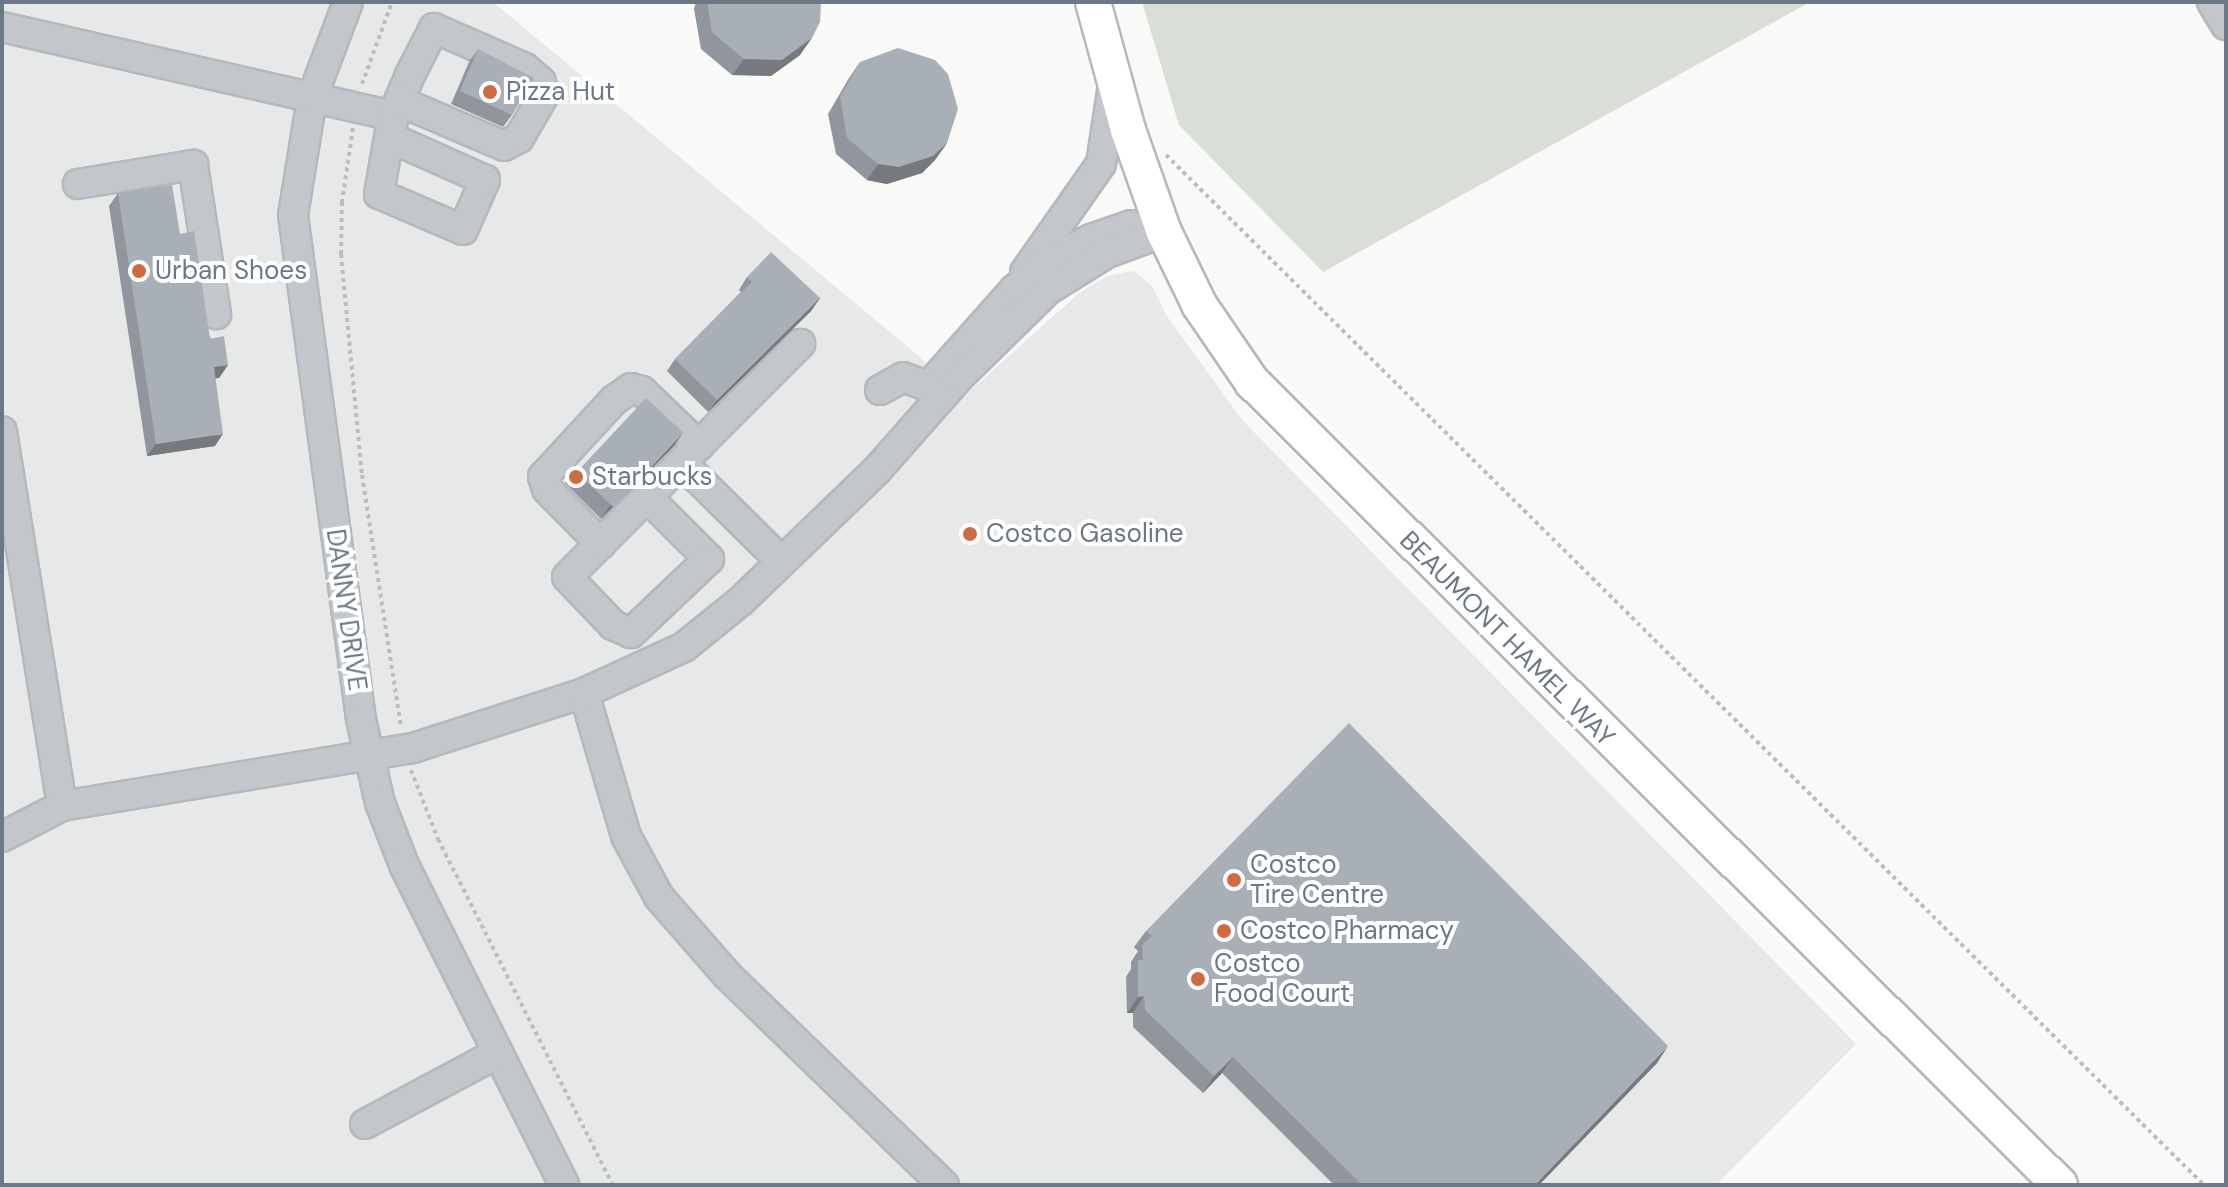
<!DOCTYPE html>
<style>
body{margin:0}
#map{position:relative;width:2228px;height:1187px;overflow:hidden;background:#f9f9f8;font-family:"DM Sans",sans-serif}
div>[style]{position:absolute}
.built>*{inset:0;background:#e7e8e8}
.green>*{inset:0;background:#d9ded7}
.path>*{height:4px;margin-top:-2px;transform-origin:0;background:repeating-linear-gradient(90deg,#bbbec0 0 4px,transparent 0 8px)}
.roads{filter:drop-shadow(2px 0 #b5b8bc) drop-shadow(-2px 0 #b5b8bc) drop-shadow(0 2px #b5b8bc) drop-shadow(0 -2px #b5b8bc)}
.minor>*{height:28px;margin:-14px;padding:0 14px;transform-origin:14px;border-radius:14px;background:#c3c6ca}
.major>*{height:34px;margin:-17px;padding:0 17px;transform-origin:17px;border-radius:17px;background:#fff}
.wall>*{inset:0;background:#91969d}
.shaded-wall>*{inset:0;background:#767a7f}
.building>*{inset:0;background:#a9afb6;transform-origin:0 0}
.dots>*{width:22px;height:22px;translate:-50% -50%;box-sizing:border-box;border:4px solid #fff;border-radius:50%}
span{translate:-50% -50%;white-space:nowrap;text-align:center;line-height:1.15;-webkit-text-stroke:8px #fff;paint-order:stroke}
.poi-label{font-size:26px;color:#6c7885}
.left{translate:0 -50%;text-align:left}
.street-label{font-size:26px;color:#6c7885}
.frame{position:absolute;inset:0;border:4px solid #6c7885;pointer-events:none}
</style>
<div id="map">
<div class="built">
<div style="clip-path:polygon(2px 2px,493px 2px,920px 357px,961px 399px,1079px 293px,1107px 276px,1134px 271px,1152px 286px,1166px 315px,1243px 421px,1856px 1044px,1716px 1185px,2px 1185px)"></div>
</div>
<div class="green">
<div style="clip-path:polygon(1142px 2px,1810px 2px,1323px 272px,1179px 125px)"></div>
</div>
<div class="path">
<div style="left:362px;top:84px;width:87px;rotate:-69.9deg"></div>
<div style="left:353px;top:128px;width:75px;rotate:98.5deg"></div>
<div style="left:342px;top:202px;width:52px;rotate:91.1deg"></div>
<div style="left:341px;top:254px;width:222px;rotate:84.6deg"></div>
<div style="left:362px;top:475px;width:254px;rotate:81.2deg"></div>
<div style="left:1166px;top:155px;width:1462px;rotate:44.78deg"></div>
<div style="left:411px;top:770px;width:74px;rotate:68.6deg"></div>
<div style="left:438px;top:839px;width:388px;rotate:63.2deg"></div>
</div>
<div class="roads">
<div class="minor">
<div style="left:348px;top:2px;width:103px;rotate:110.6deg"></div>
<div style="left:312px;top:98px;width:119px;rotate:99.2deg"></div>
<div style="left:293px;top:215px;width:509px;rotate:82.32deg"></div>
<div style="left:361px;top:719px;width:86px;rotate:77.3deg"></div>
<div style="left:380px;top:803px;width:66px;rotate:68.8deg"></div>
<div style="left:404px;top:865px;width:358px;rotate:63.4deg"></div>
<div style="left:2212px;top:2px;width:27px;rotate:59deg"></div>
<div style="left:2px;top:27px;width:402px;rotate:12.8deg"></div>
<div style="left:394px;top:116px;width:22px;rotate:103deg"></div>
<div style="left:389px;top:137px;width:58px;rotate:100deg"></div>
<div style="left:379px;top:194px;width:91px;rotate:23.2deg"></div>
<div style="left:463px;top:230px;width:55px;rotate:-66.3deg"></div>
<div style="left:485px;top:180px;width:105px;rotate:-155.9deg"></div>
<div style="left:394px;top:116px;width:16px;rotate:-72deg"></div>
<div style="left:399px;top:101px;width:28px;rotate:-67deg"></div>
<div style="left:410px;top:75px;width:53px;rotate:-62.9deg"></div>
<div style="left:434px;top:28px;width:99px;rotate:23.7deg"></div>
<div style="left:525px;top:68px;width:21px;rotate:41deg"></div>
<div style="left:541px;top:82px;width:13px;rotate:77deg"></div>
<div style="left:544px;top:95px;width:50px;rotate:120.2deg"></div>
<div style="left:519px;top:138px;width:17px;rotate:152deg"></div>
<div style="left:504px;top:146px;width:114px;rotate:-156.8deg"></div>
<div style="left:78px;top:184px;width:117px;rotate:-9.4deg"></div>
<div style="left:193px;top:165px;width:151px;rotate:81.2deg"></div>
<div style="left:1025px;top:272px;width:132px;rotate:-54.9deg"></div>
<div style="left:1101px;top:164px;width:74px;rotate:-81.4deg"></div>
<div style="left:935px;top:379px;width:119px;rotate:-48.4deg"></div>
<div style="left:1014px;top:290px;width:39px;rotate:-40deg"></div>
<div style="left:1044px;top:265px;width:54px;rotate:-29deg"></div>
<div style="left:1091px;top:239px;width:42px;rotate:-19.3deg"></div>
<div style="left:880px;top:390px;width:26px;rotate:-29deg"></div>
<div style="left:903px;top:377px;width:28px;rotate:21deg"></div>
<div style="left:2px;top:431px;width:380px;rotate:80.9deg"></div>
<div style="left:682px;top:463px;width:139px;rotate:44.7deg"></div>
<div style="left:647px;top:497px;width:88px;rotate:45deg"></div>
<div style="left:709px;top:559px;width:108px;rotate:136.5deg"></div>
<div style="left:631px;top:633px;width:20px;rotate:-156deg"></div>
<div style="left:613px;top:625px;width:66px;rotate:-133.8deg"></div>
<div style="left:567px;top:577px;width:330px;rotate:-45deg"></div>
<div style="left:601px;top:544px;width:77px;rotate:-134.5deg"></div>
<div style="left:547px;top:489px;width:13px;rotate:-108deg"></div>
<div style="left:543px;top:477px;width:105px;rotate:-47.3deg"></div>
<div style="left:614px;top:400px;width:21px;rotate:-35deg"></div>
<div style="left:631px;top:388px;width:11px;rotate:15deg"></div>
<div style="left:642px;top:391px;width:79px;rotate:44deg"></div>
<div style="left:584px;top:693px;width:149px;rotate:73.6deg"></div>
<div style="left:626px;top:836px;width:69px;rotate:61.6deg"></div>
<div style="left:659px;top:897px;width:103px;rotate:48.9deg"></div>
<div style="left:727px;top:975px;width:302px;rotate:44.1deg"></div>
<div style="left:2px;top:837px;width:68px;rotate:-27.3deg"></div>
<div style="left:62px;top:806px;width:356px;rotate:-9.4deg"></div>
<div style="left:413px;top:748px;width:180px;rotate:-17.8deg"></div>
<div style="left:584px;top:693px;width:110px;rotate:-24.7deg"></div>
<div style="left:684px;top:647px;width:75px;rotate:-39deg"></div>
<div style="left:742px;top:600px;width:187px;rotate:-43.9deg"></div>
<div style="left:877px;top:470px;width:124px;rotate:-48.6deg"></div>
<div style="left:959px;top:377px;width:126px;rotate:-44.4deg"></div>
<div style="left:1049px;top:289px;width:68px;rotate:-31.8deg"></div>
<div style="left:1107px;top:253px;width:61px;rotate:-20.2deg"></div>
<div style="left:365px;top:1124px;width:151px;rotate:-28.1deg"></div>
</div>
<div class="major">
<div style="left:1093px;top:2px;width:133px;rotate:74.7deg"></div>
<div style="left:1128px;top:130px;width:108px;rotate:70.6deg"></div>
<div style="left:1164px;top:232px;width:82px;rotate:64.1deg"></div>
<div style="left:1200px;top:306px;width:92px;rotate:55.6deg"></div>
<div style="left:1252px;top:382px;width:1139px;rotate:44.82deg"></div>
</div>
</div>
<div class="wall">
<div style="clip-path:polygon(696px 2px,821px 2px,800px 55px,771px 76px,732px 75px,701px 49px,694px 9px)"></div>
<div style="clip-path:polygon(478px 49px,512px 115px,503px 127px,451px 104px,469px 62px)"></div>
<div style="clip-path:polygon(860px 62px,947px 143px,935px 160px,922px 173px,887px 184px,867px 180px,836px 154px,828px 114px,849px 78px)"></div>
<div style="clip-path:polygon(118px 193px,228px 365px,219px 378px,215px 378px,215px 446px,147px 456px,109px 206px)"></div>
<div style="clip-path:polygon(747px 277px,820px 298px,811px 311px,708px 412px,667px 371px,675px 359px,741px 292px,739px 290px)"></div>
<div style="clip-path:polygon(674px 446px,601px 519px,565px 483px,574px 470px)"></div>
<div style="clip-path:polygon(1146px 931px,1657px 1063px,1539px 1185px,1334px 1185px,1222px 1073px,1203px 1093px,1133px 1027px,1133px 1013px,1127px 1013px,1126px 977px,1131px 969px,1131px 962px,1138px 951px,1134px 947px)"></div>
</div>
<div class="shaded-wall">
<div style="clip-path:polygon(812px 38px,800px 55px,771px 76px,732px 75px,744px 59px)"></div>
<div style="clip-path:polygon(947px 143px,935px 160px,922px 173px,887px 184px,867px 180px,878px 164px)"></div>
<div style="clip-path:polygon(820px 298px,811px 311px,708px 412px,717px 400px)"></div>
<div style="clip-path:polygon(228px 365px,219px 378px,205px 380px,214px 367px)"></div>
<div style="clip-path:polygon(683px 433px,674px 446px,601px 519px,609px 507px)"></div>
<div style="clip-path:polygon(223px 434px,215px 446px,147px 456px,156px 444px)"></div>
<div style="clip-path:polygon(1144px 996px,1133px 1013px,1127px 1013px,1138px 997px)"></div>
<div style="clip-path:polygon(1668px 1046px,1657px 1063px,1539px 1185px,1535px 1185px)"></div>
<div style="clip-path:polygon(1233px 1057px,1222px 1073px,1203px 1093px,1214px 1076px)"></div>
</div>
<div class="building">
<div style="clip-path:polygon(707px 2px,821px 2px,820px 22px,812px 38px,782px 60px,744px 59px,712px 32px)"></div>
<div style="clip-path:polygon(898px 48px,935px 60px,948px 74px,958px 109px,947px 143px,933px 156px,899px 167px,878px 164px,847px 138px,840px 97px,860px 62px)"></div>
<div style="clip-path:polygon(478px 49px,534px 78px,512px 115px,460px 91px)"></div>
<div style="clip-path:polygon(172px 185px,180px 234px,194px 231px,210px 339px,224px 336px,228px 365px,214px 367px,223px 434px,156px 444px,118px 193px)"></div>
<div style="clip-path:polygon(771px 252px,820px 298px,717px 400px,675px 359px,752px 282px,747px 277px)"></div>
<div style="left:646px;top:398px;width:51px;height:102px;rotate:43deg"></div>
<div style="clip-path:polygon(1349px 723px,1668px 1046px,1535px 1185px,1362px 1185px,1233px 1057px,1214px 1076px,1145px 1010px,1144px 996px,1138px 997px,1138px 960px,1143px 960px,1142px 945px,1152px 936px,1146px 931px)"></div>
</div>
<div class="dots">
<div style="left:490px;top:92px;background:#d06a40"></div>
<div style="left:139px;top:271px;background:#d06a40"></div>
<div style="left:576px;top:477px;background:#d06a40"></div>
<div style="left:970px;top:534px;background:#d06a40"></div>
<div style="left:1234px;top:880px;background:#d06a40"></div>
<div style="left:1224px;top:931px;background:#d06a40"></div>
<div style="left:1198px;top:979px;background:#d06a40"></div>
</div>
<div class="poi-label">
<span class="left" style="left:506px;top:92px">Pizza Hut</span>
<span class="left" style="left:155px;top:271px">Urban Shoes</span>
<span class="left" style="left:592px;top:477px">Starbucks</span>
<span class="left" style="left:986px;top:534px">Costco Gasoline</span>
<span class="left" style="left:1250px;top:880px">Costco<br>Tire Centre</span>
<span class="left" style="left:1240px;top:931px">Costco Pharmacy</span>
<span class="left" style="left:1214px;top:979px">Costco<br>Food Court</span>
</div>
<div class="street-label">
<span style="left:346px;top:610px;rotate:82deg">DANNY DRIVE</span>
<span style="left:1507px;top:639px;rotate:45deg">BEAUMONT HAMEL WAY</span>
</div>
<div class="frame"></div>
</div>
